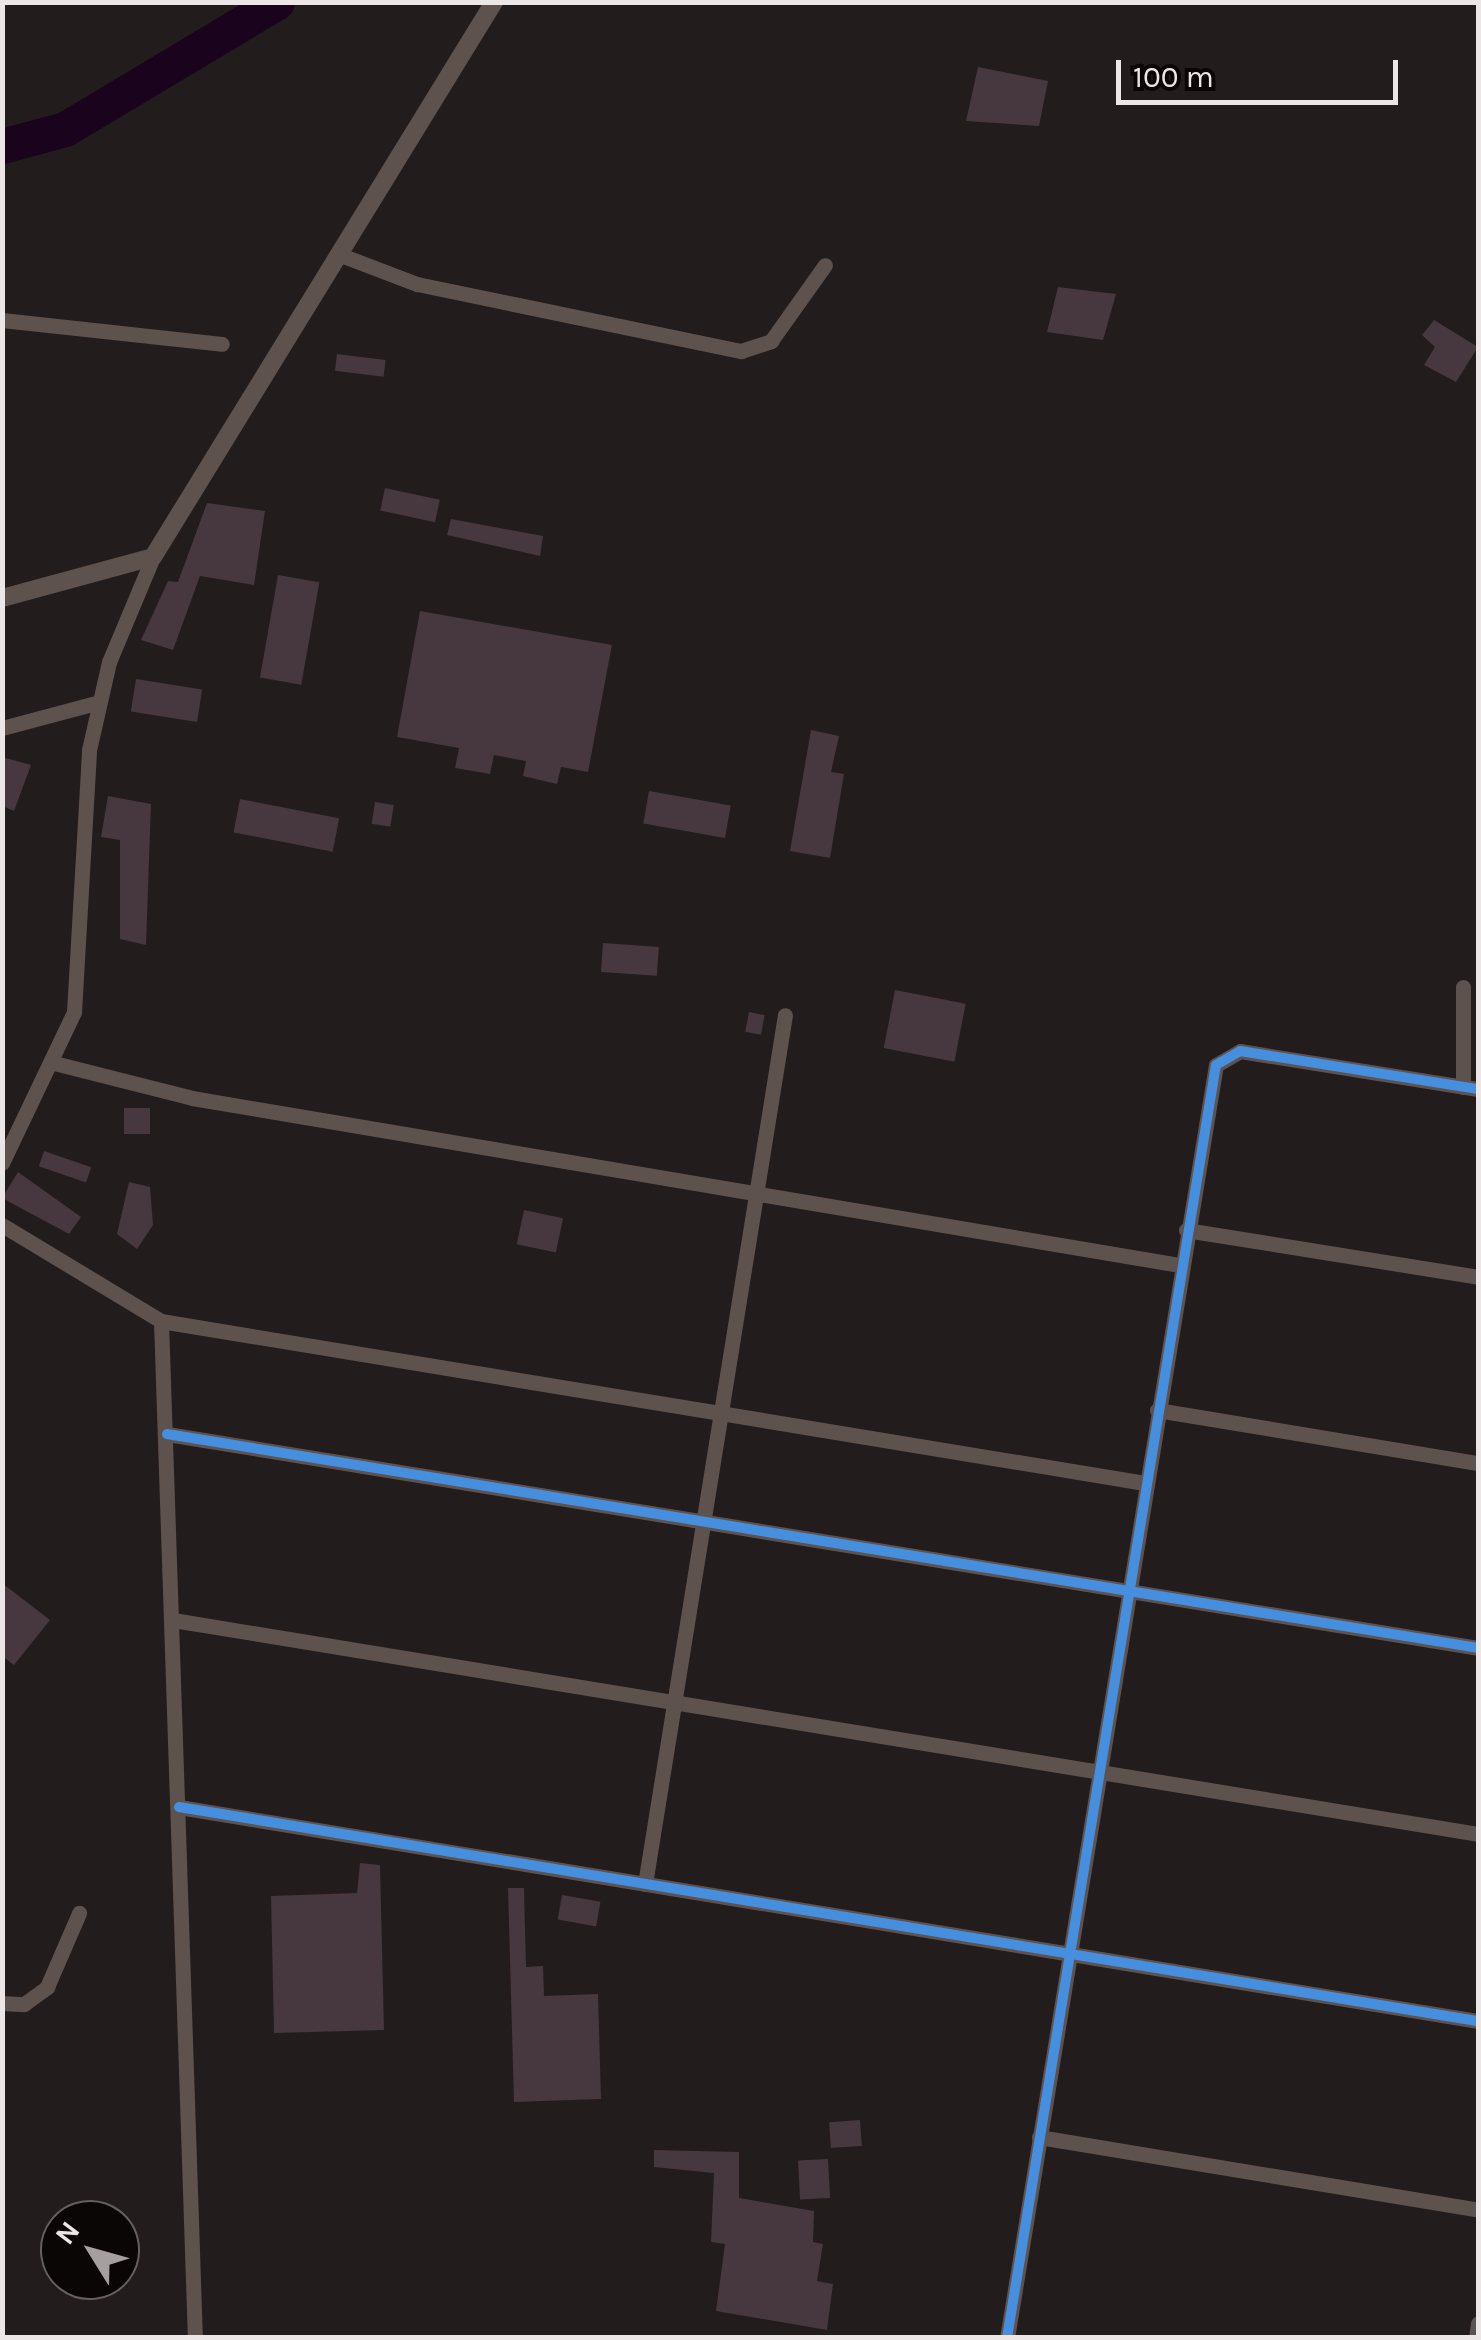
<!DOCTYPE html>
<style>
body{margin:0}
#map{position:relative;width:1481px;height:2340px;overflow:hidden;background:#221c1c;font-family:Karla,sans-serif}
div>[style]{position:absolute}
.river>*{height:35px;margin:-17.5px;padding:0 17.5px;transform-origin:17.5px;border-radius:17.5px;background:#1a031d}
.building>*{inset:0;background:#47373f;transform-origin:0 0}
.minor>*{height:15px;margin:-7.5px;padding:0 7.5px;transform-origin:7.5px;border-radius:7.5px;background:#5e524e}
.tertiary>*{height:18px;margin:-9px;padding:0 9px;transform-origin:9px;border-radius:9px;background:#5e524e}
.cycleway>*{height:10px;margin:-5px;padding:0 5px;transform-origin:5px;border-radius:5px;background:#468fdf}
span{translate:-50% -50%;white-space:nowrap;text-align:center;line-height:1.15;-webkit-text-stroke:8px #0a0606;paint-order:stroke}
.frame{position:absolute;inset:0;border:5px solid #ede6e6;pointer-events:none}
.north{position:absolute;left:40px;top:2200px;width:100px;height:100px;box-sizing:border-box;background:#0a0606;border:2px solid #656060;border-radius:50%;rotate:307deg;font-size:28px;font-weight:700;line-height:40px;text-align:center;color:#ede6e6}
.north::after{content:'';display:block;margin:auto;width:35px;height:45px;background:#a69f9f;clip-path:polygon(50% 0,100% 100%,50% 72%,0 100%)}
.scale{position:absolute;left:1116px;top:60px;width:282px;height:45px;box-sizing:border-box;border:5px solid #ede6e6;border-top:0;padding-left:12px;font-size:30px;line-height:35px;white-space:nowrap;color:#ede6e6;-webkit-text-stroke:8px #0a0606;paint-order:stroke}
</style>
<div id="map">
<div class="river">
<div style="left:2px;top:146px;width:65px;rotate:-15.1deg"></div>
<div style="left:65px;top:129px;width:247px;rotate:-30.9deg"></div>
</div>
<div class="building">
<div style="clip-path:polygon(978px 67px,1048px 81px,1039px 126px,966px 121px)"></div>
<div style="clip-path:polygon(1058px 287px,1116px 294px,1103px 340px,1047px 332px)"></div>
<div style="clip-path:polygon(1434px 320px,1478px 347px,1456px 382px,1424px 365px,1435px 347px,1422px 335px)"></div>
<div style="left:337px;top:354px;width:49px;height:17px;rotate:7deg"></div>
<div style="left:385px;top:488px;width:56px;height:23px;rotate:12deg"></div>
<div style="clip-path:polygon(207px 503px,265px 511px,254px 585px,200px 576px,173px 650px,141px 640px,168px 581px,178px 582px)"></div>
<div style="clip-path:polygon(451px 519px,543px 536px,540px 556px,447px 535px)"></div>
<div style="left:278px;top:575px;width:42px;height:104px;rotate:10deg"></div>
<div style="clip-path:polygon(420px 611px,612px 645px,588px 772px,561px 767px,557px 784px,523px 776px,526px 761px,494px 755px,490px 774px,455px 768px,459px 748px,397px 737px)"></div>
<div style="left:136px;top:679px;width:67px;height:33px;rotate:9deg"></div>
<div style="clip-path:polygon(811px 730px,839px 736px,831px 772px,844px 774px,830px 858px,790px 851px)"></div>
<div style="clip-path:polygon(2px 757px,31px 765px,14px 811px,2px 806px)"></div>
<div style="left:649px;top:791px;width:83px;height:33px;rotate:10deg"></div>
<div style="clip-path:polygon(108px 796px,151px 804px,146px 945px,120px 939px,120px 840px,101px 837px)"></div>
<div style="left:240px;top:799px;width:101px;height:34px;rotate:11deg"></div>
<div style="left:375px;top:802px;width:19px;height:22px;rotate:9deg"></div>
<div style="left:603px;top:943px;width:56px;height:29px;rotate:4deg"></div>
<div style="left:895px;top:990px;width:72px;height:59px;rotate:11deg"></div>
<div style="left:749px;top:1012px;width:16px;height:20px;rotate:11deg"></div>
<div style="left:124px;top:1108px;width:26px;height:26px"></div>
<div style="left:44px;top:1151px;width:50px;height:16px;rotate:19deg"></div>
<div style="clip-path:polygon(18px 1172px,81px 1217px,69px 1234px,2px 1198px)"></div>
<div style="clip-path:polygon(129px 1182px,150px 1187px,153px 1225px,137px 1249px,117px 1234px)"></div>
<div style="left:524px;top:1210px;width:40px;height:35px;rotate:12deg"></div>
<div style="clip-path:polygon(2px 1583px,50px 1620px,14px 1665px,2px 1656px)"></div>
<div style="clip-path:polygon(360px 1863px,380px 1865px,384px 2030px,274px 2033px,271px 1896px,357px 1893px)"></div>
<div style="clip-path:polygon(508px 1888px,524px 1888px,526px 1967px,543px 1966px,544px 1996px,598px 1994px,601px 2099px,514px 2102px)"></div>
<div style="left:562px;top:1895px;width:39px;height:25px;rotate:10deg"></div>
<div style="left:860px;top:2120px;width:26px;height:31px;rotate:86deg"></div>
<div style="clip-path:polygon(654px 2150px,739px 2152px,739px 2198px,814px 2211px,813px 2242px,823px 2244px,817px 2281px,833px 2284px,827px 2330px,716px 2311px,725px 2244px,711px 2242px,714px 2173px,654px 2167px)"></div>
<div style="left:828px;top:2159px;width:39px;height:30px;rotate:87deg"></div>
</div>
<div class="minor">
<div style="left:338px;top:254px;width:85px;rotate:20.8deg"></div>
<div style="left:417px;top:284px;width:331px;rotate:11.7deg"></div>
<div style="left:741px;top:351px;width:32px;rotate:-18deg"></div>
<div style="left:771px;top:341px;width:93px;rotate:-54.6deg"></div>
<div style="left:2px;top:320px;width:221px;rotate:6.2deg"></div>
<div style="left:2px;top:728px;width:101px;rotate:-14.9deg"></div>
<div style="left:54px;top:1063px;width:142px;rotate:14.2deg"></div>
<div style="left:192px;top:1098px;width:1001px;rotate:9.6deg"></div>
<div style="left:1463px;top:1087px;width:100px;rotate:-90deg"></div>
<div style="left:2px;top:1163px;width:167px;rotate:-64.5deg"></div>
<div style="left:74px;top:1012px;width:262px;rotate:-86.7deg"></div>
<div style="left:89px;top:750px;width:90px;rotate:-77.2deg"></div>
<div style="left:109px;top:662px;width:114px;rotate:-67.3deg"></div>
<div style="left:2px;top:1225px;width:186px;rotate:31.1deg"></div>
<div style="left:161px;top:1321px;width:1018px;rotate:88.09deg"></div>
<div style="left:1186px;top:1230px;width:296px;rotate:9.1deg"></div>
<div style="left:161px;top:1321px;width:997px;rotate:9.35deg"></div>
<div style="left:1157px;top:1410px;width:325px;rotate:9.4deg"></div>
<div style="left:167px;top:1434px;width:1328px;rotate:9.27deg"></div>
<div style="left:173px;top:1620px;width:1322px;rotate:9.31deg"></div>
<div style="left:179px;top:1807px;width:1317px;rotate:9.36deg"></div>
<div style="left:645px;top:1884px;width:880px;rotate:-80.85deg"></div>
<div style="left:2px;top:2003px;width:22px;rotate:3deg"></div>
<div style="left:24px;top:2004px;width:29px;rotate:-36deg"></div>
<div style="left:47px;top:1987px;width:81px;rotate:-66.6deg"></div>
<div style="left:1039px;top:2137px;width:445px;rotate:9.4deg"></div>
<div style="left:1007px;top:2338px;width:1290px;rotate:-80.68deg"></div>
<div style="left:1216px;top:1065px;width:28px;rotate:-30deg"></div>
<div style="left:1240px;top:1051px;width:241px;rotate:9.1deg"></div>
<div style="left:1476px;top:2338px;width:15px;rotate:-82deg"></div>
</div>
<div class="tertiary">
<div style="left:2px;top:598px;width:156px;rotate:-15.2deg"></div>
<div style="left:153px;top:557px;width:651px;rotate:-58.43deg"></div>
</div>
<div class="cycleway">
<div style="left:167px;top:1434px;width:1328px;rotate:9.27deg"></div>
<div style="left:179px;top:1807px;width:1317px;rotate:9.36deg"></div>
<div style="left:1007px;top:2338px;width:1290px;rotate:-80.68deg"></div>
<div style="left:1216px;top:1065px;width:28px;rotate:-30deg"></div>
<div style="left:1240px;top:1051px;width:241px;rotate:9.1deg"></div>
</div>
<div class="frame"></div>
<div class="north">N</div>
<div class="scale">100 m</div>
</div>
